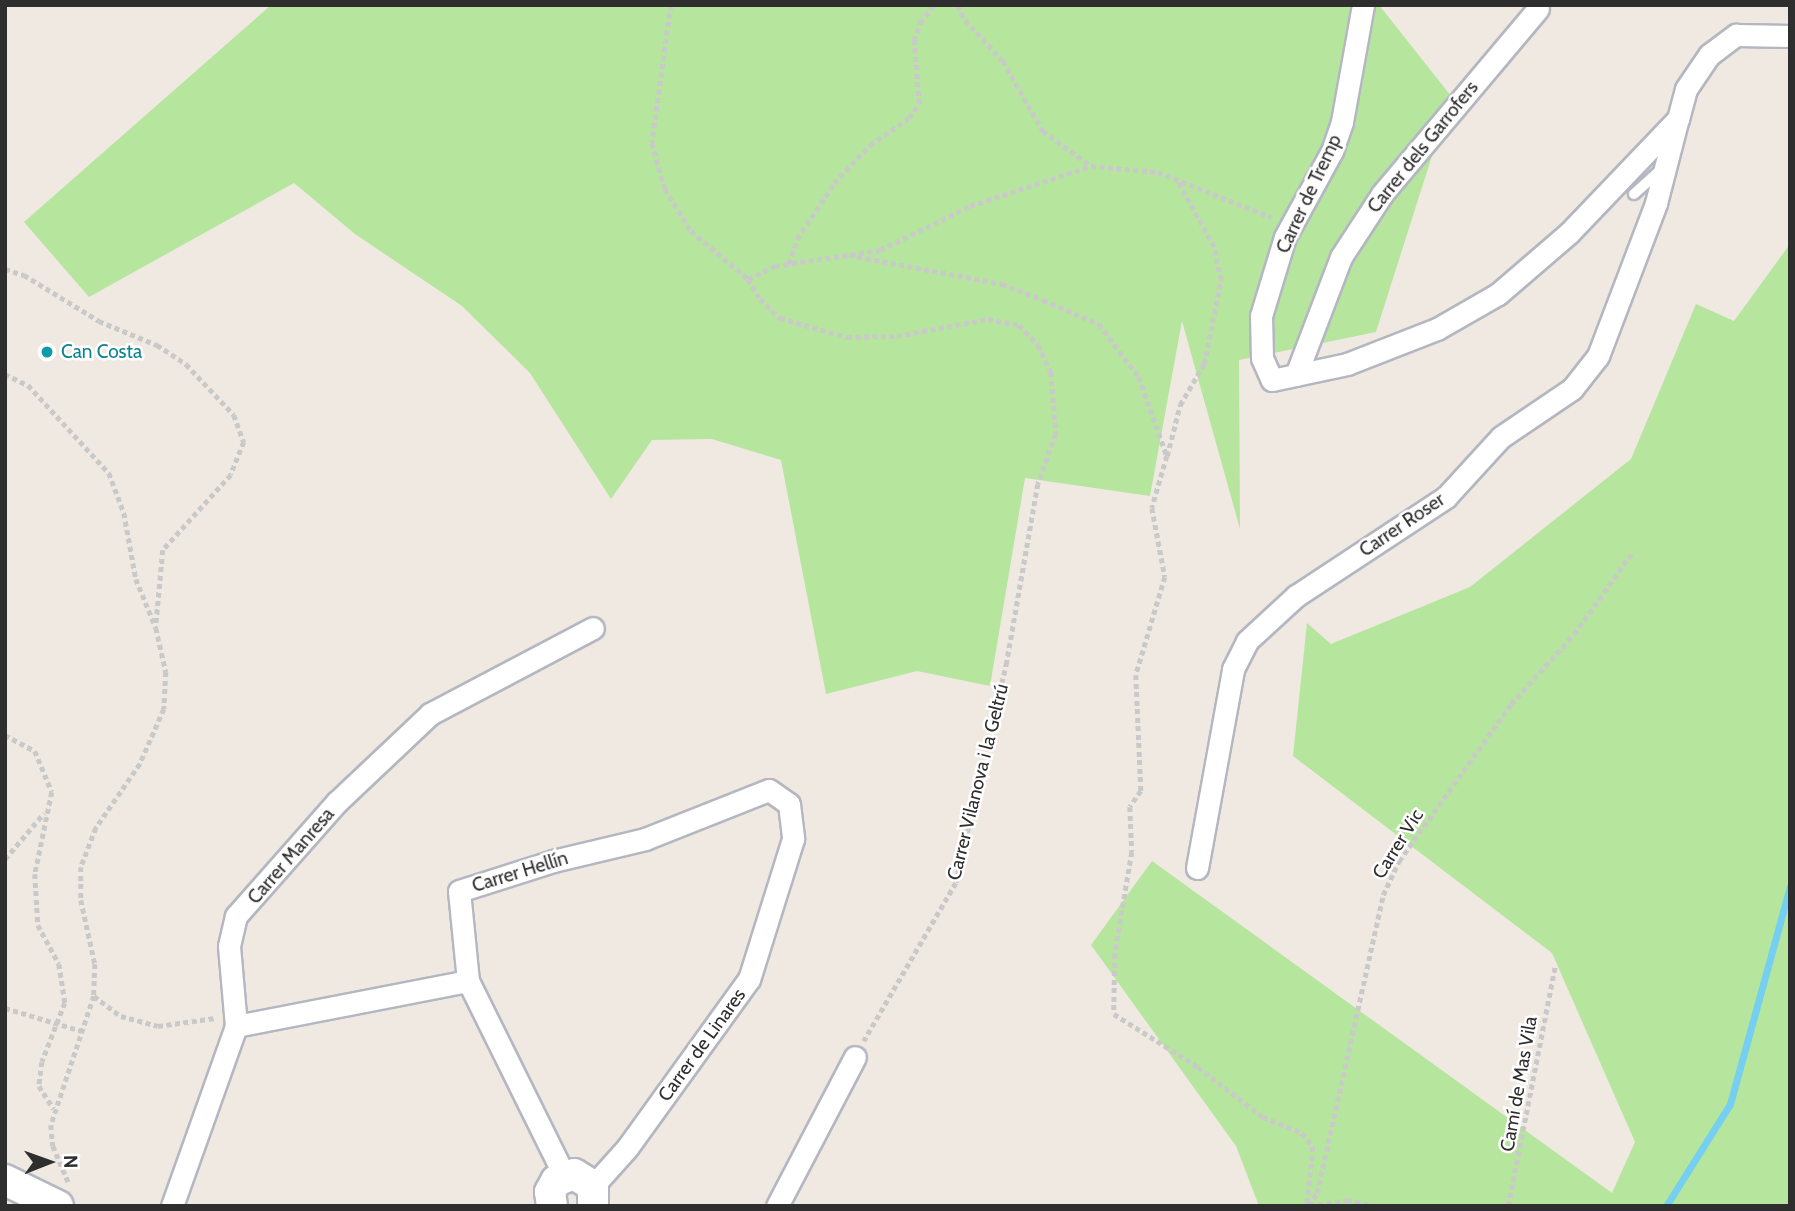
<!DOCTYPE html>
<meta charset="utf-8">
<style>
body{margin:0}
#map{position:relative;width:1795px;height:1211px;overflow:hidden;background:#efe9e1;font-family:Cabin,sans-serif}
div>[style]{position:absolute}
.green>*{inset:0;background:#b6e59e}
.stream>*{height:7px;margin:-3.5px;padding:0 3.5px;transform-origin:3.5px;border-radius:3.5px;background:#75cff0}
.path>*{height:4.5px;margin-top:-2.25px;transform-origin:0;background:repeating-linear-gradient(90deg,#c9c9c9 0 5px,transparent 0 8.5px)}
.roads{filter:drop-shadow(2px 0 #b4b7c1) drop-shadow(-2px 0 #b4b7c1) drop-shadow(0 2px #b4b7c1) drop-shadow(0 -2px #b4b7c1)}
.lane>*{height:10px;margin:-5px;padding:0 5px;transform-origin:5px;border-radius:5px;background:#fff}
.street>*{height:21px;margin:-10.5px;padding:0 10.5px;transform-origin:10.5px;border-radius:10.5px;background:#fff}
.secondary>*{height:30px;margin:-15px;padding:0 15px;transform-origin:15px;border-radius:15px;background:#fff}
.dots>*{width:19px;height:19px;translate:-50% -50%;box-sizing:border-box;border:4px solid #fff;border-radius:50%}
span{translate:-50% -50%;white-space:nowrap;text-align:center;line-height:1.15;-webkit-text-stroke:5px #fff;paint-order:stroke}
.street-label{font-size:19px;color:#2e2e2e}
.culture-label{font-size:19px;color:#0d838f}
.left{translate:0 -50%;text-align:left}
.frame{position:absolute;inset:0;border:7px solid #2e2e2e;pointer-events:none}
.north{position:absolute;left:14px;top:1127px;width:70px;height:70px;-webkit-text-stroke:5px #fff;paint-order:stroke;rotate:89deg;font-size:19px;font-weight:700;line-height:28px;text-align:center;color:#2e2e2e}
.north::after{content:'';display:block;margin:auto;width:24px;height:32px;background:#2e2e2e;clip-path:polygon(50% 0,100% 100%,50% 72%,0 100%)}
</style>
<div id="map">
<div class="green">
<div style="clip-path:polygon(271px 5px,1379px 5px,1451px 96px,1376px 332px,1239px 360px,1240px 529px,1182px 321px,1150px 496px,1025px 478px,990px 686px,917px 671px,826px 694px,781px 460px,712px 439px,652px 440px,611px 499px,530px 373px,462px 306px,355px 234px,294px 183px,89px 297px,24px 222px)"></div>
<div style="clip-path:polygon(1790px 244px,1790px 1206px,1259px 1206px,1236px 1146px,1091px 945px,1152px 861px,1612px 1193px,1635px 1142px,1552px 953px,1293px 756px,1307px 623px,1331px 644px,1470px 587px,1631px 459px,1696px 304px,1734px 321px)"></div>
</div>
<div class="stream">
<div style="left:1666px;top:1206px;width:120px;rotate:-57.9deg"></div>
<div style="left:1730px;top:1104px;width:226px;rotate:-74.6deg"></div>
</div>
<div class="path">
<div style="left:671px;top:5px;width:139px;rotate:97.8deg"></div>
<div style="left:652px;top:143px;width:48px;rotate:74.2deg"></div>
<div style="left:665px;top:189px;width:49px;rotate:58.2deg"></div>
<div style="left:691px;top:231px;width:75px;rotate:40.1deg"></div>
<div style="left:748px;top:279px;width:30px;rotate:-26deg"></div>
<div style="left:775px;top:266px;width:106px;rotate:-8.7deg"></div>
<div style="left:880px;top:250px;width:100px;rotate:-26.1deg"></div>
<div style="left:970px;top:206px;width:127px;rotate:-18.3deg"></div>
<div style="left:1091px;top:166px;width:67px;rotate:5.1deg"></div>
<div style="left:1158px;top:172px;width:122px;rotate:21.7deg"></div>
<div style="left:958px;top:5px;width:17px;rotate:65deg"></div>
<div style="left:965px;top:20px;width:56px;rotate:47.2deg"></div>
<div style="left:1003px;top:61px;width:81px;rotate:60.3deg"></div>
<div style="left:1043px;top:131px;width:59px;rotate:36.1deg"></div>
<div style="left:849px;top:255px;width:156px;rotate:10.7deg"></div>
<div style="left:1002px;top:284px;width:44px;rotate:21.3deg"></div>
<div style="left:1043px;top:300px;width:61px;rotate:23.2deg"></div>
<div style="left:1099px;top:324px;width:66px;rotate:53deg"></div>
<div style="left:1139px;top:377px;width:84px;rotate:70.5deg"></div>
<div style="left:1167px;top:456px;width:54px;rotate:106.1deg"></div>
<div style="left:1152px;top:508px;width:70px;rotate:79.3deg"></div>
<div style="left:1165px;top:577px;width:102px;rotate:106.5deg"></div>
<div style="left:1136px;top:675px;width:116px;rotate:87.5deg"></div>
<div style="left:1141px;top:791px;width:19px;rotate:125deg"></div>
<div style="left:1130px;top:807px;width:45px;rotate:87.5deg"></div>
<div style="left:1132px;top:852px;width:103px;rotate:99.5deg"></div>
<div style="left:1115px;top:954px;width:60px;rotate:91deg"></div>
<div style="left:1114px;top:1014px;width:99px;rotate:32.2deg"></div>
<div style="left:1198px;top:1067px;width:82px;rotate:37.6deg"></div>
<div style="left:1263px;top:1117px;width:42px;rotate:22.3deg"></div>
<div style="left:1302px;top:1133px;width:18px;rotate:52deg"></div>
<div style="left:1313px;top:1147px;width:59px;rotate:95.8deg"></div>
<div style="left:789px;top:264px;width:26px;rotate:-72deg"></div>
<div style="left:797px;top:239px;width:67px;rotate:-56.5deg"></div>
<div style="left:834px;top:183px;width:52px;rotate:-46.5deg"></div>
<div style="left:870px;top:145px;width:47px;rotate:-34.7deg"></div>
<div style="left:909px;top:118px;width:17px;rotate:-54deg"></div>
<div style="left:919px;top:104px;width:63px;rotate:-94.5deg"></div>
<div style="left:914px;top:41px;width:19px;rotate:-72deg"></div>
<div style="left:920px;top:23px;width:23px;rotate:-52deg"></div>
<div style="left:5px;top:269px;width:20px;rotate:18deg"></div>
<div style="left:24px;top:275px;width:88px;rotate:31.5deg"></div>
<div style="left:99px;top:321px;width:63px;rotate:22.5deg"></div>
<div style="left:157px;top:345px;width:35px;rotate:33deg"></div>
<div style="left:186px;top:364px;width:70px;rotate:46.7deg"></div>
<div style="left:234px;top:415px;width:29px;rotate:70deg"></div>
<div style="left:244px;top:442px;width:35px;rotate:112deg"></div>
<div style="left:231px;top:475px;width:101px;rotate:132.2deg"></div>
<div style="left:163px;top:550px;width:76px;rotate:95.3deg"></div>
<div style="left:748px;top:279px;width:23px;rotate:59deg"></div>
<div style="left:760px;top:299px;width:28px;rotate:44deg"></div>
<div style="left:780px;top:318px;width:70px;rotate:15.8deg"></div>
<div style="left:847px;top:337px;width:50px;rotate:-1.1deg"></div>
<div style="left:897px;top:336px;width:93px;rotate:-10.6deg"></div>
<div style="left:988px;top:319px;width:32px;rotate:11deg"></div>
<div style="left:1019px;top:325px;width:28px;rotate:46deg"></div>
<div style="left:1038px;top:345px;width:30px;rotate:64deg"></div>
<div style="left:1051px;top:372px;width:62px;rotate:85.4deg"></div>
<div style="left:1056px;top:434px;width:53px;rotate:109.8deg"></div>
<div style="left:1038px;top:484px;width:181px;rotate:99.9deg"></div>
<div style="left:1007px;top:662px;width:227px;rotate:103deg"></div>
<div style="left:956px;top:883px;width:183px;rotate:120.2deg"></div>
<div style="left:5px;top:374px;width:25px;rotate:26deg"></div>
<div style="left:28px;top:385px;width:120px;rotate:47.4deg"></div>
<div style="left:109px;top:473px;width:43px;rotate:69.4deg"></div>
<div style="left:124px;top:513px;width:67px;rotate:79.7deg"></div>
<div style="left:136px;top:579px;width:53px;rotate:67.8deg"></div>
<div style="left:156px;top:628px;width:45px;rotate:77.2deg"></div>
<div style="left:166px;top:672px;width:37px;rotate:93deg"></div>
<div style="left:164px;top:709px;width:60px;rotate:113.6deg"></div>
<div style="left:140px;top:764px;width:78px;rotate:124.5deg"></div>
<div style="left:96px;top:828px;width:42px;rotate:111deg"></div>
<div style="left:81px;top:867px;width:33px;rotate:90deg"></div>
<div style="left:81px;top:900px;width:66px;rotate:77.7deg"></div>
<div style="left:95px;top:964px;width:32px;rotate:92deg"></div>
<div style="left:94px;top:996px;width:136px;rotate:108.4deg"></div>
<div style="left:51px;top:1125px;width:21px;rotate:85deg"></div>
<div style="left:53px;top:1146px;width:39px;rotate:67deg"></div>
<div style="left:1167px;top:456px;width:53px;rotate:-75.7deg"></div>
<div style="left:1180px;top:405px;width:48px;rotate:-59.7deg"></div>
<div style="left:1204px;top:364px;width:86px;rotate:-78.6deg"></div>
<div style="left:1221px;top:280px;width:34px;rotate:-102deg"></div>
<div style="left:1214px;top:247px;width:77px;rotate:-118.9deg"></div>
<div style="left:5px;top:735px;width:34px;rotate:28deg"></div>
<div style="left:35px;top:751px;width:44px;rotate:67.5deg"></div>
<div style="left:52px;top:792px;width:84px;rotate:101.7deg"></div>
<div style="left:35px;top:874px;width:51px;rotate:86.6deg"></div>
<div style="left:38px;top:925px;width:44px;rotate:61.7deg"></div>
<div style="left:59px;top:964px;width:39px;rotate:81deg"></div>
<div style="left:65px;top:1003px;width:63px;rotate:111.3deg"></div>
<div style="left:42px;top:1062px;width:24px;rotate:97deg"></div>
<div style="left:39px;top:1086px;width:27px;rotate:57deg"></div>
<div style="left:5px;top:859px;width:60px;rotate:-49.7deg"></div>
<div style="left:94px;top:996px;width:34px;rotate:37deg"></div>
<div style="left:121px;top:1016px;width:38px;rotate:15deg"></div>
<div style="left:158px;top:1026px;width:58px;rotate:-8deg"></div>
<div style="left:5px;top:1008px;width:80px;rotate:16.6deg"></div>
<div style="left:1308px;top:1205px;width:15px;rotate:-53deg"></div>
<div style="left:1317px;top:1193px;width:305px;rotate:-77.5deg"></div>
<div style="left:1383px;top:895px;width:38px;rotate:-65deg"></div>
<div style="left:1399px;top:861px;width:193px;rotate:-54.5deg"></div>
<div style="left:1511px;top:704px;width:94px;rotate:-48deg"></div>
<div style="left:1574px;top:634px;width:100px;rotate:-54.4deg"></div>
<div style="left:1310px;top:1206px;width:37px;rotate:-9deg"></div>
<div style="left:1347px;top:1200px;width:28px;rotate:13deg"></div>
<div style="left:1508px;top:1206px;width:245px;rotate:-78.9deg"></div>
</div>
<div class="roads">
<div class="lane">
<div style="left:1634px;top:194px;width:39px;rotate:-42deg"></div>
</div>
<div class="street">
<div style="left:1363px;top:5px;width:119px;rotate:100.2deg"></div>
<div style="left:1342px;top:122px;width:31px;rotate:109deg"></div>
<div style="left:1332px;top:151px;width:98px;rotate:118.7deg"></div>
<div style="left:1285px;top:237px;width:83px;rotate:106.9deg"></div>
<div style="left:1261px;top:316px;width:42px;rotate:88.6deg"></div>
<div style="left:1262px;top:358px;width:24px;rotate:66deg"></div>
<div style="left:1272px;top:380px;width:77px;rotate:-12deg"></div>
<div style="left:1347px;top:364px;width:97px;rotate:-21.3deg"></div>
<div style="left:1437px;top:329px;width:70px;rotate:-29.8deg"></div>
<div style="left:1498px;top:294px;width:94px;rotate:-40.7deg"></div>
<div style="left:1569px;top:233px;width:158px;rotate:-46.3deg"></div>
<div style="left:1678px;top:119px;width:31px;rotate:-75deg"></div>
<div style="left:1686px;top:89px;width:41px;rotate:-55.9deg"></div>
<div style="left:1709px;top:55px;width:34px;rotate:-37deg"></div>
<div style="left:1736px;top:35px;width:54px;rotate:1.1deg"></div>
<div style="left:1296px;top:375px;width:126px;rotate:-69.1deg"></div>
<div style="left:1341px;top:257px;width:75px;rotate:-56.9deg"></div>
<div style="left:1382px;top:194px;width:242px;rotate:-49.9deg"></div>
<div style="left:1197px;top:868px;width:202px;rotate:-79.7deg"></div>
<div style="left:1233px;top:669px;width:31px;rotate:-63deg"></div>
<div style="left:1247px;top:641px;width:67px;rotate:-42.6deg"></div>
<div style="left:1296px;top:596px;width:180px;rotate:-33.4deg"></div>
<div style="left:1446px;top:497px;width:81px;rotate:-47.5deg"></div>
<div style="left:1501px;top:437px;width:86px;rotate:-34.1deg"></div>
<div style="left:1572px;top:389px;width:42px;rotate:-51.8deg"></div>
<div style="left:1598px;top:356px;width:164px;rotate:-69.2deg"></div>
<div style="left:1656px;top:203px;width:84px;rotate:-75.5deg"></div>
<div style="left:236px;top:1026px;width:236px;rotate:-11deg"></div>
<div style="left:564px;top:1175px;width:216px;rotate:-116.3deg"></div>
<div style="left:468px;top:981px;width:90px;rotate:-95.7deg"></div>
<div style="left:459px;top:891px;width:99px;rotate:-17.7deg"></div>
<div style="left:553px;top:861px;width:95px;rotate:-13.4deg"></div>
<div style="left:645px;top:839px;width:133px;rotate:-21.6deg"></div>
<div style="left:769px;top:790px;width:24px;rotate:35deg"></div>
<div style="left:789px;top:804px;width:35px;rotate:83deg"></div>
<div style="left:793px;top:839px;width:147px;rotate:107.4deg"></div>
<div style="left:749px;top:979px;width:208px;rotate:125.8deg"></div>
<div style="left:627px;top:1148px;width:51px;rotate:131.8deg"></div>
<div style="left:172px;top:1206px;width:191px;rotate:-70.4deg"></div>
<div style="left:236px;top:1026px;width:80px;rotate:-95deg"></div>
<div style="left:229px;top:946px;width:31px;rotate:-77deg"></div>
<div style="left:236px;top:916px;width:152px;rotate:-48.5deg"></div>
<div style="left:337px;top:802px;width:128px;rotate:-43.4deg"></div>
<div style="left:430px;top:714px;width:184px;rotate:-27.8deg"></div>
<div style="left:777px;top:1206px;width:168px;rotate:-62.4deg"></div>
</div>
<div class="secondary">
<div style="left:5px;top:1180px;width:59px;rotate:26.1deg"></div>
<div style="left:552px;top:1206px;width:14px;rotate:-98deg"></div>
<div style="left:550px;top:1192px;width:13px;rotate:-61deg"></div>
<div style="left:556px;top:1181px;width:19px;rotate:-21deg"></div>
<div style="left:574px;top:1174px;width:22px;rotate:32deg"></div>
<div style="left:593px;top:1186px;width:20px;rotate:90deg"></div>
</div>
</div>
<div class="dots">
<div style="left:47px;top:352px;background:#0f9aa8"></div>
</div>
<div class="street-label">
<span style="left:1423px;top:147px;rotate:-51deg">Carrer dels Garrofers</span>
<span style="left:1309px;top:194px;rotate:-65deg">Carrer de Tremp</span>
<span style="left:1402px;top:525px;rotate:-34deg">Carrer Roser</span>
<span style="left:978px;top:782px;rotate:-76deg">Carrer Vilanova i la Geltrú</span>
<span style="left:1398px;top:844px;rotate:-58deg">Carrer Vic</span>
<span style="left:291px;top:856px;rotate:-49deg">Carrer Manresa</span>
<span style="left:520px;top:872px;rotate:-17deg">Carrer Hellín</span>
<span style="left:702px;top:1045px;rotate:-54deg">Carrer de Linares</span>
<span style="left:1519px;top:1084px;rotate:-80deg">Camí de Mas Vila</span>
</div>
<div class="culture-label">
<span class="left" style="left:61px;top:352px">Can Costa</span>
</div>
<div class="frame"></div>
<div class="north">N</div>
</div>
